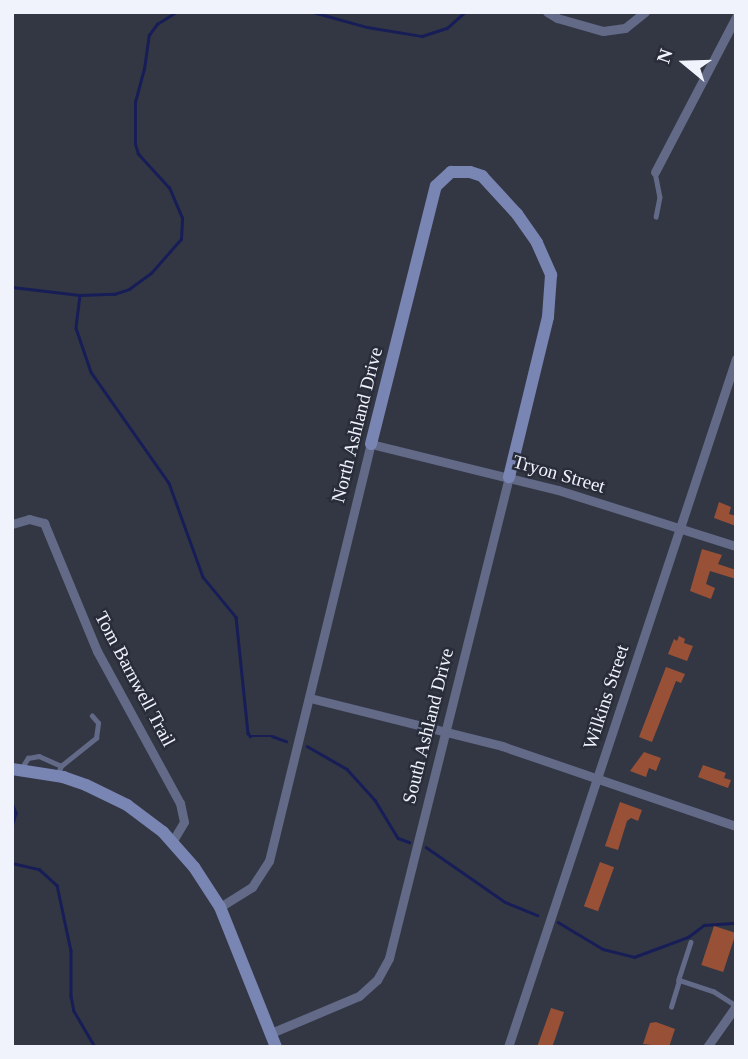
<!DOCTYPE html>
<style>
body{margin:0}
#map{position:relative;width:748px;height:1059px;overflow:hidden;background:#333744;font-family:"Times New Roman",serif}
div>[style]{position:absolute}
.stream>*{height:2.5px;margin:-1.25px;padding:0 1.25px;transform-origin:1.25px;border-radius:1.25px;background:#171d56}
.building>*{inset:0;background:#985136;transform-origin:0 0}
.lane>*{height:4.5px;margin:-2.25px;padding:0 2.25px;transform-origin:2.25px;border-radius:2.25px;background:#626a87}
.street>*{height:9px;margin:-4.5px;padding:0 4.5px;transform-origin:4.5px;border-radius:4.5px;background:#626a87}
.secondary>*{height:12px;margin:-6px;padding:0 6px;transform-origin:6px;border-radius:6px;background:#7985b3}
span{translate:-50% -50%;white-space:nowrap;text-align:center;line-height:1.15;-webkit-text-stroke:5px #292d3a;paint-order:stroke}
.street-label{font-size:19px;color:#f1f3fc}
.frame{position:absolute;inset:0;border:14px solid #f1f3fc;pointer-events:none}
.north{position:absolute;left:650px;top:28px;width:70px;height:70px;-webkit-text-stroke:5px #292d3a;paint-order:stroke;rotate:289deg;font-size:19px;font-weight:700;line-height:28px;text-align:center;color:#f1f3fc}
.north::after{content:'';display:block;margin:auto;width:24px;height:32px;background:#f1f3fc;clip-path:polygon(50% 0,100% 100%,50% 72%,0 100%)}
</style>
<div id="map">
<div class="stream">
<div style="left:313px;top:12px;width:56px;rotate:15.5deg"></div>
<div style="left:367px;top:27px;width:56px;rotate:9.3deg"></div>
<div style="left:422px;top:36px;width:26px;rotate:-18deg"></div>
<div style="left:447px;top:28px;width:24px;rotate:-42deg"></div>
<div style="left:12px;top:287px;width:68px;rotate:6.7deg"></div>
<div style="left:80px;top:295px;width:34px;rotate:-2deg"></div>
<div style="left:114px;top:294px;width:16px;rotate:-18deg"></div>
<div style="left:129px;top:289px;width:27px;rotate:-36deg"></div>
<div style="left:151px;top:273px;width:45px;rotate:-48.6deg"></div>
<div style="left:181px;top:239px;width:21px;rotate:-87deg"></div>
<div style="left:182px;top:218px;width:33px;rotate:-113deg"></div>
<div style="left:169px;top:188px;width:46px;rotate:-132.4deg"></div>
<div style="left:138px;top:154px;width:10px;rotate:-107deg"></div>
<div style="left:135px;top:144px;width:42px;rotate:-90deg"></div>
<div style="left:135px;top:102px;width:34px;rotate:-75deg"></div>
<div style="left:144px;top:69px;width:34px;rotate:-82deg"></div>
<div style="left:149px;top:35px;width:14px;rotate:-54deg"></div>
<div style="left:157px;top:24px;width:22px;rotate:-32deg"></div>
<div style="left:80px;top:295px;width:33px;rotate:97deg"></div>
<div style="left:76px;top:328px;width:46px;rotate:71.2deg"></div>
<div style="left:91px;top:372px;width:136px;rotate:54.9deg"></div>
<div style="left:169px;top:483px;width:100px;rotate:70.1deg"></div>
<div style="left:203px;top:577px;width:52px;rotate:50.5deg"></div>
<div style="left:236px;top:617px;width:117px;rotate:84.1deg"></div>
<div style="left:248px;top:733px;width:4px;rotate:56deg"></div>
<div style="left:250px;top:736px;width:22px"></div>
<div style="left:272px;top:736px;width:15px;rotate:20deg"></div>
<div style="left:307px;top:746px;width:46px;rotate:29.9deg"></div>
<div style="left:347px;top:769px;width:42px;rotate:47.9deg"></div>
<div style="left:375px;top:800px;width:44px;rotate:58.8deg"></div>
<div style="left:398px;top:838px;width:12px;rotate:20deg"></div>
<div style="left:12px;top:803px;width:11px;rotate:68deg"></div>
<div style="left:16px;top:813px;width:15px;rotate:106deg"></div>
<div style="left:426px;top:847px;width:96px;rotate:34.8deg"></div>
<div style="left:505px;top:902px;width:35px;rotate:22deg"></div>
<div style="left:12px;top:863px;width:28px;rotate:13deg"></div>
<div style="left:39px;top:869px;width:24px;rotate:42deg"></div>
<div style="left:57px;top:885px;width:67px;rotate:78deg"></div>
<div style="left:71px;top:951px;width:45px;rotate:90deg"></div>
<div style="left:71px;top:996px;width:15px;rotate:79deg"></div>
<div style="left:74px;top:1011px;width:42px;rotate:59.7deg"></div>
<div style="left:558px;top:922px;width:52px;rotate:31deg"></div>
<div style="left:603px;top:949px;width:32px;rotate:14deg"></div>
<div style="left:634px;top:957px;width:58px;rotate:-20.3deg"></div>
<div style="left:688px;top:937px;width:20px;rotate:-37deg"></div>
<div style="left:704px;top:925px;width:32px;rotate:-4deg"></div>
</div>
<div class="building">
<div style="clip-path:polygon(719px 502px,731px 507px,729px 514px,736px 516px,736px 526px,714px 518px)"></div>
<div style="clip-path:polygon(702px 549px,722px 555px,718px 564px,736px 570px,736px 579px,710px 571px,706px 584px,715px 588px,711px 599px,690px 591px)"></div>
<div style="clip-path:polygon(679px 636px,685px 639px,684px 643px,693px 646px,687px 661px,668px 654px,674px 639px,677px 641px)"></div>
<div style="clip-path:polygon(666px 667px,685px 674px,681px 683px,676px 681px,652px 742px,639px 737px)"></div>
<div style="clip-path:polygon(644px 752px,661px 758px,656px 771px,649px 768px,646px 777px,630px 771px)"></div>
<div style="clip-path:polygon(703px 765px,726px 773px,724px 778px,731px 780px,728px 788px,698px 777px)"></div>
<div style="clip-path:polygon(620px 802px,642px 810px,638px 821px,631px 818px,627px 821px,618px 850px,605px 846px)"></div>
<div style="left:600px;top:862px;width:15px;height:47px;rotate:20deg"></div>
<div style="left:714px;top:926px;width:23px;height:41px;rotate:18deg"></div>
<div style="clip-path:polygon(551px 1008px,564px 1012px,555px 1039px,552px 1047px,537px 1047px)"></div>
<div style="clip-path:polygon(656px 1022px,675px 1029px,669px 1047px,643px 1044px,650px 1023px)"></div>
</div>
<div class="lane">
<div style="left:655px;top:172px;width:25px;rotate:79deg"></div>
<div style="left:660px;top:197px;width:20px;rotate:101deg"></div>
<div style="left:21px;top:769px;width:13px;rotate:-58deg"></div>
<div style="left:28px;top:758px;width:11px;rotate:-10deg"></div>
<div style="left:39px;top:756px;width:24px;rotate:24deg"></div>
<div style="left:57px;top:775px;width:10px;rotate:-66deg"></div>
<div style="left:61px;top:766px;width:45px;rotate:-38.7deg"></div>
<div style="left:96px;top:738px;width:15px;rotate:-82deg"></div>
<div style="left:98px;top:723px;width:9px;rotate:-131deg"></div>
<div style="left:691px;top:942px;width:40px;rotate:108deg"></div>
<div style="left:679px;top:980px;width:36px;rotate:18deg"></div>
<div style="left:713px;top:991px;width:26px;rotate:32deg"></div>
<div style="left:671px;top:1007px;width:28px;rotate:-73deg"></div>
</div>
<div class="street">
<div style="left:547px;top:12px;width:12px;rotate:31deg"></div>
<div style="left:557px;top:18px;width:48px;rotate:15.8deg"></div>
<div style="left:603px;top:31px;width:22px;rotate:-8deg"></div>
<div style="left:625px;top:28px;width:26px;rotate:-39deg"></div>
<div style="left:655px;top:172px;width:175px;rotate:-62.4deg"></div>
<div style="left:12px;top:524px;width:18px;rotate:-16deg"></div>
<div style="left:29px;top:519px;width:16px;rotate:15deg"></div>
<div style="left:44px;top:523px;width:139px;rotate:67.5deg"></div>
<div style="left:97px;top:651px;width:173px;rotate:61.4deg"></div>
<div style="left:180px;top:803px;width:19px;rotate:78deg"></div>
<div style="left:184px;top:822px;width:23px;rotate:121deg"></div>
<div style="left:310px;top:698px;width:198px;rotate:14deg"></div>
<div style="left:502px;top:746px;width:247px;rotate:18.9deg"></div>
<div style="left:220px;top:907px;width:38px;rotate:-32deg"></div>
<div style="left:252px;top:887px;width:31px;rotate:-57deg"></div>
<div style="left:269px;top:861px;width:429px;rotate:-76.3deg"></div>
<div style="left:371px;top:444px;width:193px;rotate:13.8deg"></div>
<div style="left:558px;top:490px;width:187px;rotate:17.5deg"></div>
<div style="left:271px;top:1033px;width:95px;rotate:-22.8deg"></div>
<div style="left:359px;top:996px;width:24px;rotate:-42deg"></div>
<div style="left:377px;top:980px;width:25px;rotate:-61deg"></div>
<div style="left:389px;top:958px;width:496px;rotate:-76deg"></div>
<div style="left:508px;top:1047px;width:725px;rotate:-71.67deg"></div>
<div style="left:707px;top:1047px;width:50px;rotate:-54.7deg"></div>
</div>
<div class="secondary">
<div style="left:371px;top:444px;width:266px;rotate:-75.9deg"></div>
<div style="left:436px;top:186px;width:21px;rotate:-43deg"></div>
<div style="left:451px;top:172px;width:19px"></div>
<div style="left:470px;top:172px;width:13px;rotate:18deg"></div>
<div style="left:482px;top:176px;width:52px;rotate:47.4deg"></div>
<div style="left:517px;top:214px;width:35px;rotate:55deg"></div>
<div style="left:537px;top:243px;width:35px;rotate:66deg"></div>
<div style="left:551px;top:275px;width:42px;rotate:94.1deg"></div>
<div style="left:548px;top:317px;width:165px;rotate:103.7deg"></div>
<div style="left:12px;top:769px;width:52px;rotate:8.9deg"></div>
<div style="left:63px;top:777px;width:24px;rotate:19deg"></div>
<div style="left:86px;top:785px;width:46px;rotate:26deg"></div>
<div style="left:127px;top:805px;width:45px;rotate:36.9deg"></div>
<div style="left:163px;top:832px;width:47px;rotate:48.5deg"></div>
<div style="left:194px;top:867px;width:48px;rotate:57deg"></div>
<div style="left:220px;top:907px;width:151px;rotate:68.2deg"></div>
</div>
<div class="street-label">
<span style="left:357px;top:425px;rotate:-76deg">North Ashland Drive</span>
<span style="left:559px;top:474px;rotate:16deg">Tryon Street</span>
<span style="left:135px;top:679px;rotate:62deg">Tom Barnwell Trail</span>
<span style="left:606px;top:697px;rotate:-72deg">Wilkins Street</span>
<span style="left:428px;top:726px;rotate:-76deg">South Ashland Drive</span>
</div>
<div class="frame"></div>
<div class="north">N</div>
</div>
